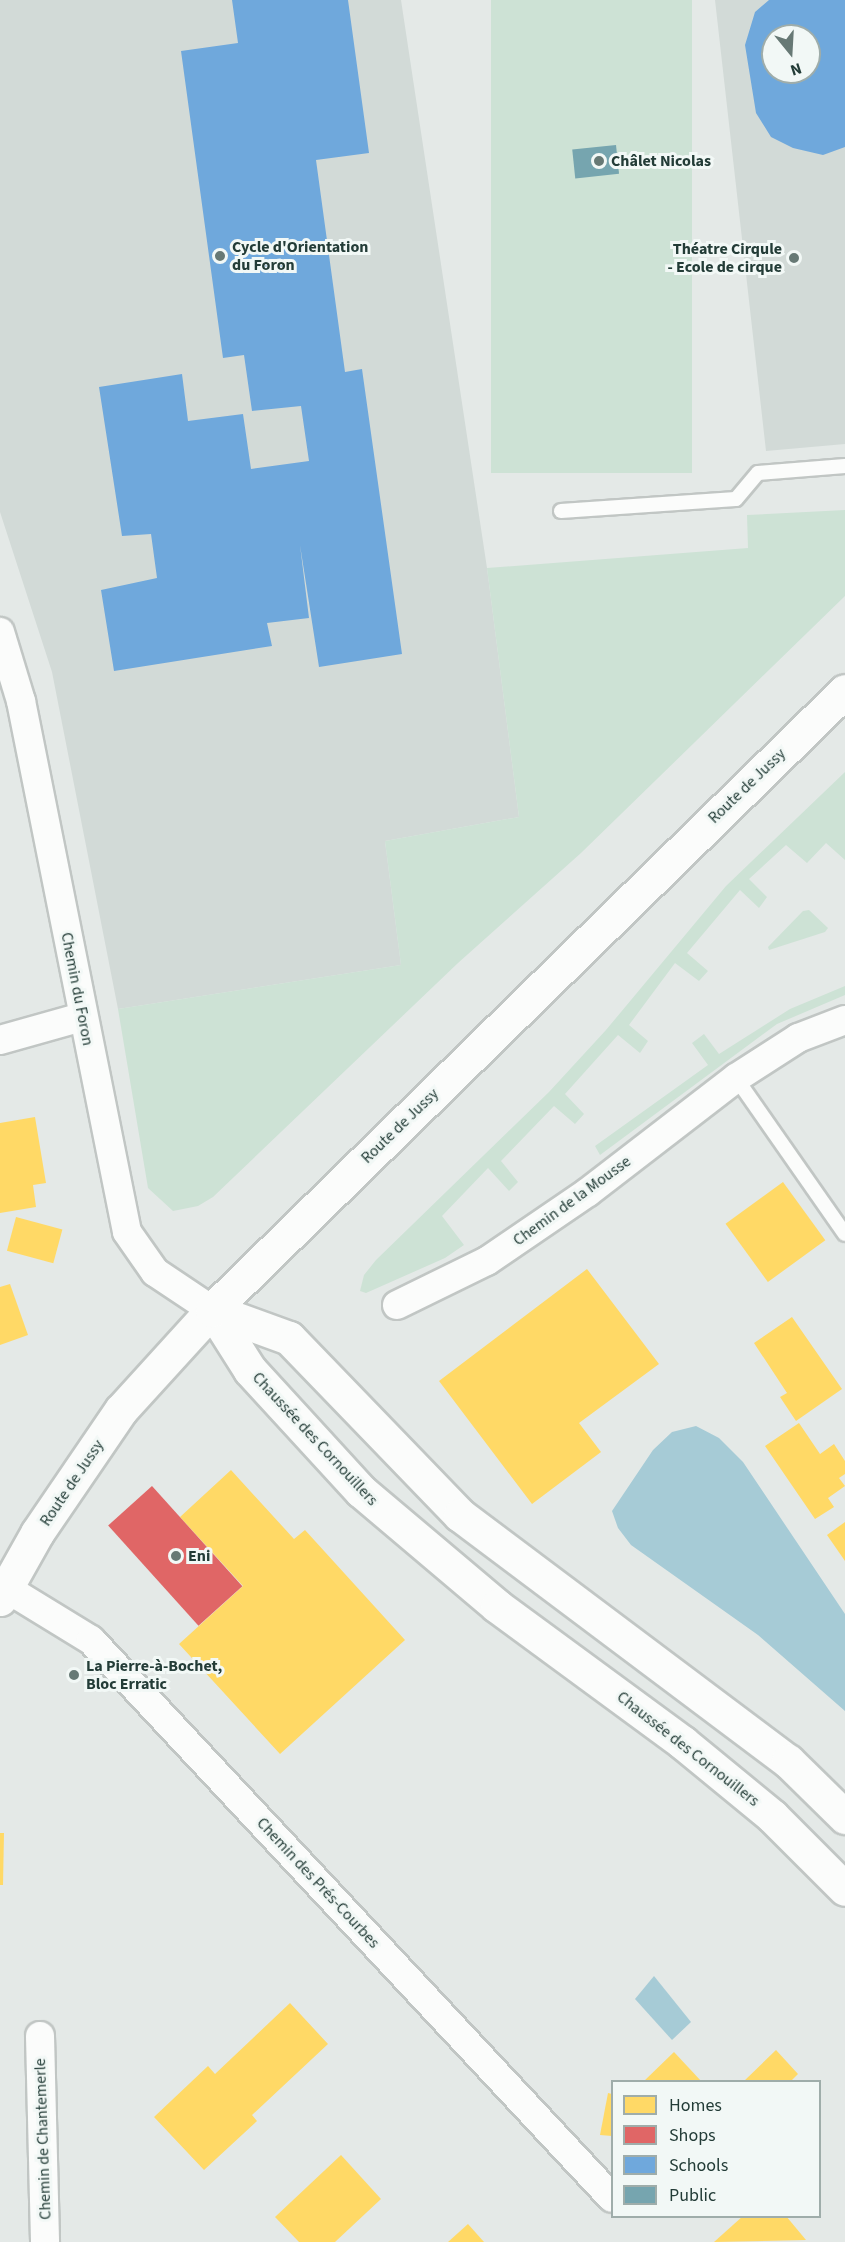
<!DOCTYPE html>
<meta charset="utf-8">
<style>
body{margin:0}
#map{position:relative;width:845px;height:2242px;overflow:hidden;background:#e4e9e7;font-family:"Source Sans 3",sans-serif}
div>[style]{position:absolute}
.built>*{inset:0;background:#d2dad7}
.green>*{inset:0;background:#cde2d5;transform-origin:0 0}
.water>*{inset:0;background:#a6cbd6}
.homes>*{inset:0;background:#ffd966;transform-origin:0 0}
.shops>*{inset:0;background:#e06666;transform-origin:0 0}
.schools>*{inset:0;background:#6fa8dc}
.public>*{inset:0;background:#76a5af;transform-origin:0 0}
.roads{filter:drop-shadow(2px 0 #c1c6c4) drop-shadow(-2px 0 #c1c6c4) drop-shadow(0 2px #c1c6c4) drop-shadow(0 -2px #c1c6c4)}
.lane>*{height:14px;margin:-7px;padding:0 7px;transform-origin:7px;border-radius:7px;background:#fbfcfb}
.street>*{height:28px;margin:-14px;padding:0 14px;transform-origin:14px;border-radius:14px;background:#fbfcfb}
.secondary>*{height:33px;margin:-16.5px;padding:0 16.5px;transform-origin:16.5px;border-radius:16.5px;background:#fbfcfb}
.dots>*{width:16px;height:16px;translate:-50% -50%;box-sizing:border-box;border:3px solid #f2f8f6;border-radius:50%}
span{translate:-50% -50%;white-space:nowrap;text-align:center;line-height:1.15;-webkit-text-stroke:6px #f2f8f6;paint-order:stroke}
.poi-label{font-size:16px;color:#233c37;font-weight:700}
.left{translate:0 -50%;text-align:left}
.right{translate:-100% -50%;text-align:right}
.street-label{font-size:16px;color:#233c37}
.legend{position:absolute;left:611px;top:2080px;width:210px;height:138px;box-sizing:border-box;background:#f2f8f6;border:2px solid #9fadaa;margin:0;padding:8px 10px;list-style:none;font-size:18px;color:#233c37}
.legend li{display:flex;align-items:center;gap:12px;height:30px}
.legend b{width:30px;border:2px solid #9fadaa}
.north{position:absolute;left:761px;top:24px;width:60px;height:60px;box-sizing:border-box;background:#f2f8f6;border:2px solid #9fadaa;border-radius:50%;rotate:162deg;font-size:16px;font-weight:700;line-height:24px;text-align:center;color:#233c37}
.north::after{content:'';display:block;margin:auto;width:21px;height:27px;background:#677975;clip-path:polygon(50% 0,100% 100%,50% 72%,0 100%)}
</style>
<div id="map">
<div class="built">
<div style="clip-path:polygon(0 0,401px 0,487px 568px,519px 817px,385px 841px,401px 965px,118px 1009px,52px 672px,0 512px)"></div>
<div style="clip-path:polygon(evenodd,715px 0,845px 0,845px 444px,766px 451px,715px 0,773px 36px,809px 36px,809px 72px,773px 72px,773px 36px)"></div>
</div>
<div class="green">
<div style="left:491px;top:0;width:201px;height:473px"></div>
<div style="clip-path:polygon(845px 510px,845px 596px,581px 853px,458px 963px,213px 1197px,198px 1206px,173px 1211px,148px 1188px,118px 1009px,401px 965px,385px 841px,519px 817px,487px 568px,748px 548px,747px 515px)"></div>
<div style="clip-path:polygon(845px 772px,845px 860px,826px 843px,807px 863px,786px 845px,749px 879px,767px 897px,759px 908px,740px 890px,687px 953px,708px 971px,699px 981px,675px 963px,629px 1025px,648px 1041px,640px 1053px,618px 1035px,565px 1094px,584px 1114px,575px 1124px,554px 1106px,501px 1161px,518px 1182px,509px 1191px,488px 1168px,442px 1216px,464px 1245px,445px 1258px,366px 1293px,360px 1291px,364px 1275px,376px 1260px,549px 1092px,606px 1030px,726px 886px)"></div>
<div style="clip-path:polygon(809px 910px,828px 928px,825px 932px,769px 950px,768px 947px,803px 911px)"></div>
<div style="clip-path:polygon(845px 986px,845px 995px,777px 1024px,600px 1155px,595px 1146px,708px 1065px,692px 1043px,704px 1034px,719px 1054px,790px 1009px)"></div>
</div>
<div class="water">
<div style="clip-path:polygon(696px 1426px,719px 1438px,743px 1462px,845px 1614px,845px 1711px,758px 1635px,631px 1545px,618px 1528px,612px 1511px,653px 1450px,672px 1432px)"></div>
<div style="clip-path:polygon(654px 1976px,691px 2022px,672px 2040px,635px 1999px)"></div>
</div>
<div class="homes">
<div style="clip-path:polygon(35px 1117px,46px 1183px,33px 1185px,36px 1207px,0 1213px,0 1123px)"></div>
<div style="left:783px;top:1182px;width:72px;height:71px;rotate:54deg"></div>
<div style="left:16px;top:1217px;width:48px;height:35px;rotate:15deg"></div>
<div style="clip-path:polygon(587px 1269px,659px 1364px,579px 1423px,601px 1452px,532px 1504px,439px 1381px)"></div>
<div style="clip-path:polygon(10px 1284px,28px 1335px,0 1345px,0 1287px)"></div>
<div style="clip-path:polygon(792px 1317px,842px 1389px,796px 1421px,780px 1397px,787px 1393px,754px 1343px)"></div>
<div style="clip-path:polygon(799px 1423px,820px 1454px,834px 1444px,845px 1461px,845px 1474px,839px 1478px,845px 1486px,828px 1498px,834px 1507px,815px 1519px,765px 1446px)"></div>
<div style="clip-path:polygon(231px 1470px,294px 1539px,305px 1530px,405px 1640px,280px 1754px,179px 1644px,243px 1586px,180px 1517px)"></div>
<div style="clip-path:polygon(845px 1522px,845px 1561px,827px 1535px)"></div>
<div style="clip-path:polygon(0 1833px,4px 1833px,3px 1885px,0 1885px)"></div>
<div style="clip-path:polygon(290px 2003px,328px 2044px,252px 2115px,257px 2121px,204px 2170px,154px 2117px,208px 2066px,215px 2074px)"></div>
<div style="clip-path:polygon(776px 2050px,798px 2074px,790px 2082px,743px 2082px)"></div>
<div style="clip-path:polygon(674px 2052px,702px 2082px,643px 2082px)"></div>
<div style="clip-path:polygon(608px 2093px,612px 2094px,612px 2136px,600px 2135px)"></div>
<div style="clip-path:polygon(341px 2155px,381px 2199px,335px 2242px,299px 2242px,275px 2217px)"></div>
<div style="clip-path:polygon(743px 2216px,786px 2216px,806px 2240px,714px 2242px)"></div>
<div style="clip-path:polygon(468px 2224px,484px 2242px,448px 2242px)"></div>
</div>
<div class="shops">
<div style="left:152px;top:1486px;width:135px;height:59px;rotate:48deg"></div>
</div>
<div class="schools">
<div style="clip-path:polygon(232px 0,348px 0,369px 153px,316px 160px,345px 372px,362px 369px,402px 654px,319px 667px,300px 545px,309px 618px,267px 623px,272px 646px,114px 671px,101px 590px,157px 578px,151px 534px,122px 536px,99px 387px,182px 374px,188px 421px,243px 414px,251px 469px,309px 461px,301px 406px,252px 411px,244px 355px,223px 358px,181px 51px,238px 43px)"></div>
<div style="clip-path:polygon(evenodd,769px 0,845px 0,845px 147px,823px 155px,793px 148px,771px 137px,756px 113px,745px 45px,755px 12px,769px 0,773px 36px,809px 36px,809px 72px,773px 72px,773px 36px)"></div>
</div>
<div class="public">
<div style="left:616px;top:145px;width:29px;height:44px;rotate:84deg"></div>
</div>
<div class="roads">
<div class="lane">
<div style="left:561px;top:511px;width:175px;rotate:-3.9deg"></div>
<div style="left:736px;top:499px;width:34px;rotate:-50deg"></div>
<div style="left:758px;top:473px;width:87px;rotate:-4.6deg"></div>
<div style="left:736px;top:1078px;width:190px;rotate:55.1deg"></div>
</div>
<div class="street">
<div style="left:0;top:632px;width:72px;rotate:73.1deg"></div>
<div style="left:21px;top:701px;width:541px;rotate:78.71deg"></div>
<div style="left:127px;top:1232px;width:49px;rotate:55deg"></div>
<div style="left:155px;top:1272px;width:69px;rotate:33.7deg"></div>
<div style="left:0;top:1040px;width:85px;rotate:-15.7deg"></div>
<div style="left:397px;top:1305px;width:100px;rotate:-26.1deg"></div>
<div style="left:487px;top:1261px;width:122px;rotate:-34.3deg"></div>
<div style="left:588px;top:1192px;width:187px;rotate:-37.6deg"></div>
<div style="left:736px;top:1078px;width:74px;rotate:-32.8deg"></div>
<div style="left:798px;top:1038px;width:50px;rotate:-21deg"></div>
<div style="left:6px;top:1588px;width:100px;rotate:31.5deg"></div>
<div style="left:91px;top:1640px;width:763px;rotate:46.96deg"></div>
<div style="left:40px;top:2036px;width:206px;rotate:88.6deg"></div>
</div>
<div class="secondary">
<div style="left:212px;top:1310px;width:71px;rotate:57.7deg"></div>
<div style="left:250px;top:1370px;width:164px;rotate:47.5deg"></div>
<div style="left:361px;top:1491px;width:178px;rotate:40.2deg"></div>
<div style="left:497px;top:1606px;width:230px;rotate:36.3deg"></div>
<div style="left:682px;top:1742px;width:117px;rotate:39.4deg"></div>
<div style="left:772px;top:1816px;width:103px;rotate:45deg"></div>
<div style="left:212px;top:1310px;width:82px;rotate:20deg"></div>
<div style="left:289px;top:1338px;width:246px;rotate:46deg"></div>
<div style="left:460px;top:1515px;width:410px;rotate:36.9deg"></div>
<div style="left:788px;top:1761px;width:80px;rotate:44.5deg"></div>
<div style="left:0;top:1599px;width:76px;rotate:-60.7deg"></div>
<div style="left:37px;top:1533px;width:149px;rotate:-55.7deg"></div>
<div style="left:121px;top:1410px;width:135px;rotate:-47.7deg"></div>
<div style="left:212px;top:1310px;width:885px;rotate:-44.36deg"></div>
</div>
</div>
<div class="dots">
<div style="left:599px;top:161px;background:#677975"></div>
<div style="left:220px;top:256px;background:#677975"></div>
<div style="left:794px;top:258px;background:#677975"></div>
<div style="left:176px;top:1556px;background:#677975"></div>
<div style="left:74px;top:1675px;background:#677975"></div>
</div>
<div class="poi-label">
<span class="left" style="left:611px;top:161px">Châlet Nicolas</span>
<span class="left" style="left:232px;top:256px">Cycle d'Orientation<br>du Foron</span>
<span class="right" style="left:782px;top:258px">Théatre Cirqule<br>- Ecole de cirque</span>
<span class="left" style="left:188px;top:1556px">Eni</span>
<span class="left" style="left:86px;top:1675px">La Pierre-à-Bochet,<br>Bloc Erratic</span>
</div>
<div class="street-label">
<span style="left:747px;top:786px;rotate:-44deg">Route de Jussy</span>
<span style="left:77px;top:989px;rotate:79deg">Chemin du Foron</span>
<span style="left:400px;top:1126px;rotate:-44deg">Route de Jussy</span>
<span style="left:572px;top:1201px;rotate:-36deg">Chemin de la Mousse</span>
<span style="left:315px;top:1439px;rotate:47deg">Chaussée des Cornouillers</span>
<span style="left:72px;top:1483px;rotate:-56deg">Route de Jussy</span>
<span style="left:688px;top:1749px;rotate:38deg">Chaussée des Cornouillers</span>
<span style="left:318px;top:1883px;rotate:47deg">Chemin des Prés-Courbes</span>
<span style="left:43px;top:2139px;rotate:-92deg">Chemin de Chantemerle</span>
</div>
<ul class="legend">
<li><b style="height:16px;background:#ffd966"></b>Homes</li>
<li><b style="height:16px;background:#e06666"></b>Shops</li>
<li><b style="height:16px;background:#6fa8dc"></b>Schools</li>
<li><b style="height:16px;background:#76a5af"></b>Public</li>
</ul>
<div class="north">N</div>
</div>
